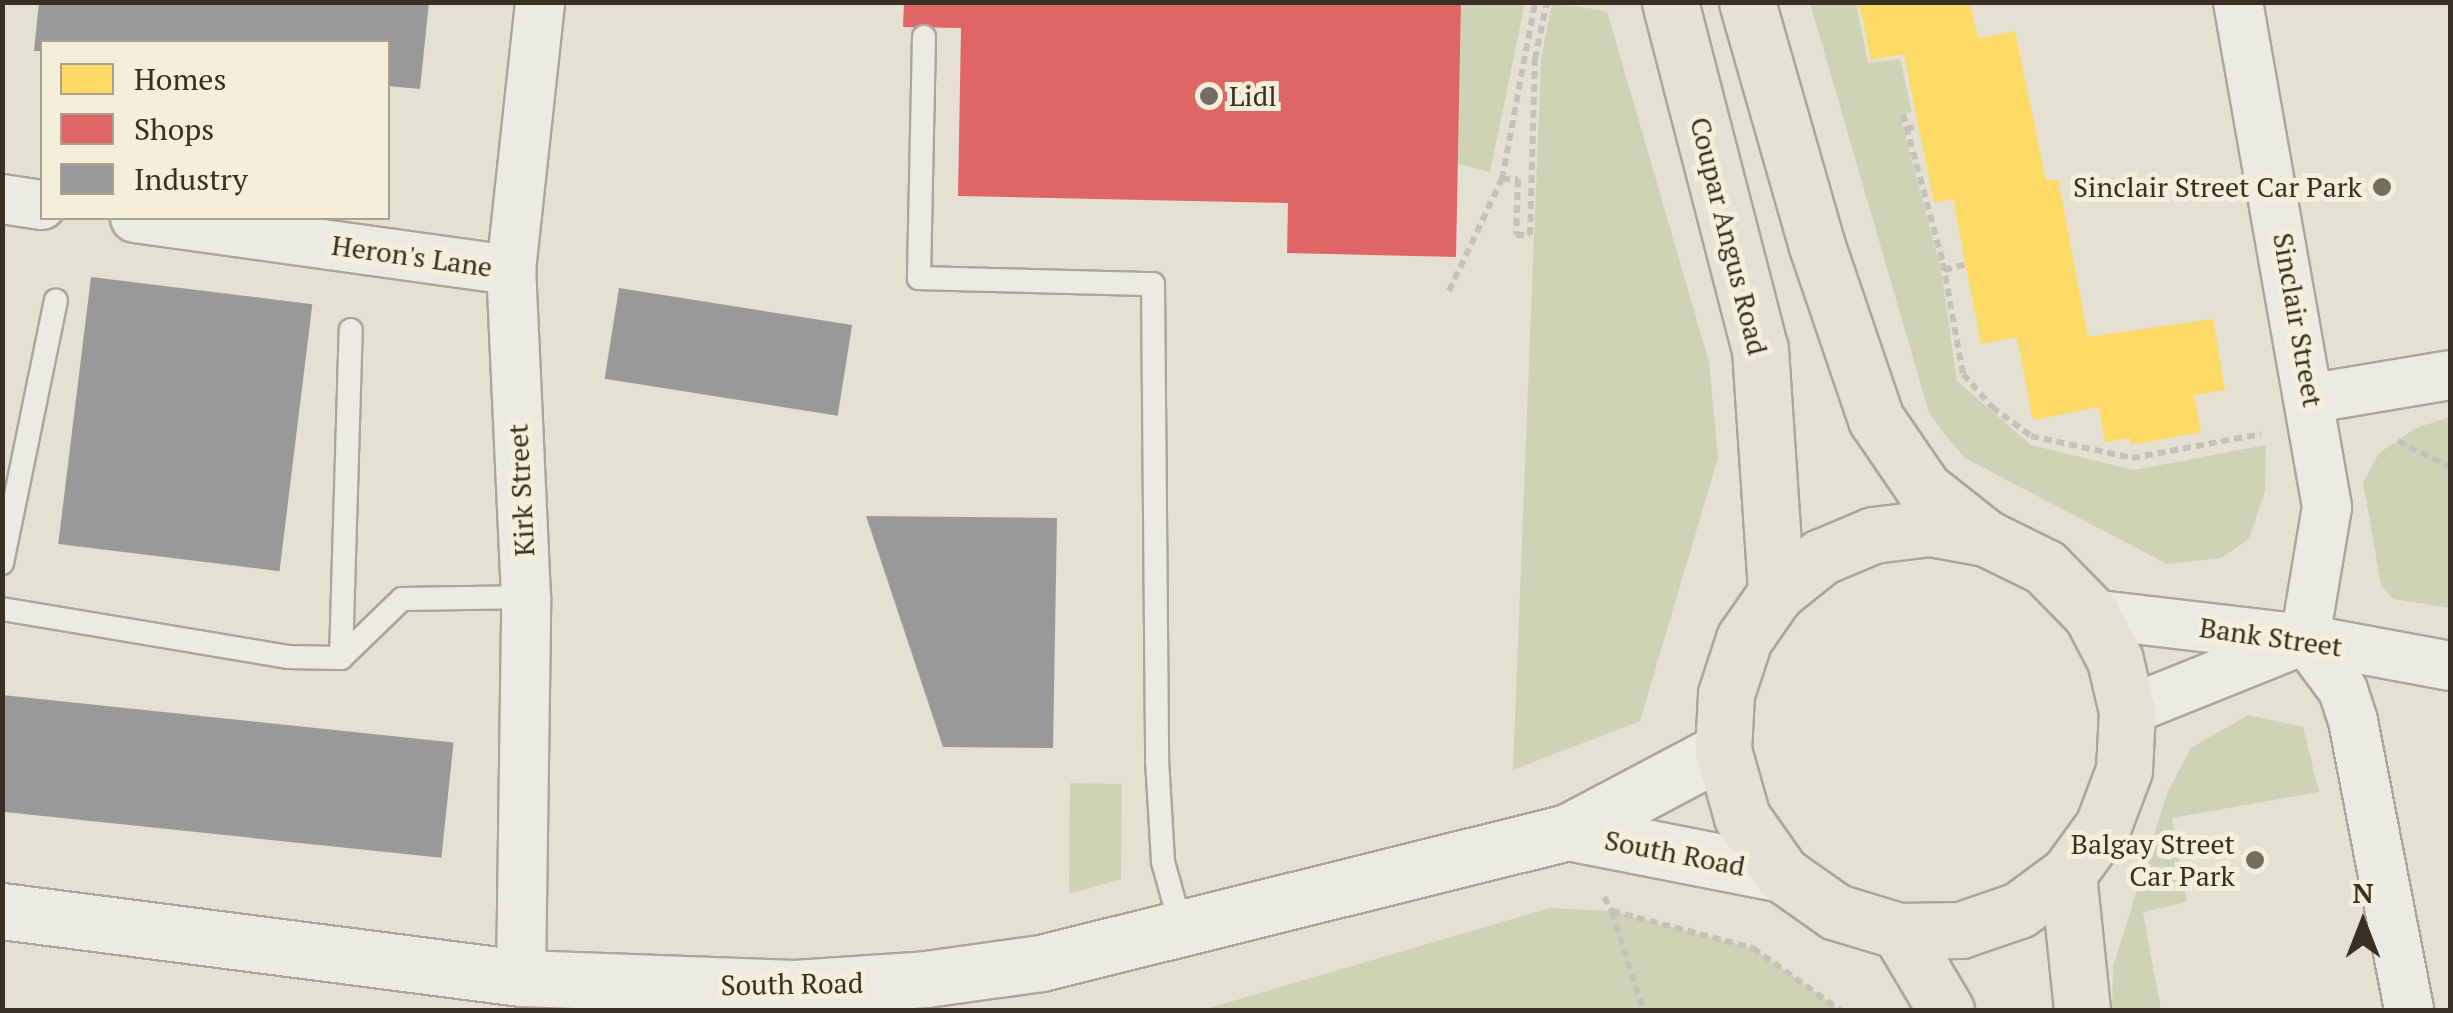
<!DOCTYPE html>
<style>
body{margin:0}
#map{position:relative;width:2453px;height:1013px;overflow:hidden;background:#e4e1d2;font-family:"PT Serif",serif}
div>[style]{position:absolute}
.green>*{inset:0;background:#cfd3b6}
.homes>*{inset:0;background:#ffd966}
.shops>*{inset:0;background:#e06666}
.industry>*{inset:0;background:#999;transform-origin:0 0}
.path>*{height:6px;margin-top:-3px;transform-origin:0;background:repeating-linear-gradient(90deg,#c5c2b9 0 8px,transparent 0 13px)}
.roads{filter:drop-shadow(2px 0 #aaa69a) drop-shadow(-2px 0 #aaa69a) drop-shadow(0 2px #aaa69a) drop-shadow(0 -2px #aaa69a)}
.service>*{height:22px;margin:-11px;padding:0 11px;transform-origin:11px;border-radius:11px;background:#ecebe3}
.minor>*{height:48px;margin:-24px;padding:0 24px;transform-origin:24px;border-radius:24px;background:#ecebe3}
.tertiary>*{height:55px;margin:-27.5px;padding:0 27.5px;transform-origin:27.5px;border-radius:27.5px;background:#ecebe3}
.primary>*{height:55px;margin:-27.5px;padding:0 27.5px;transform-origin:27.5px;border-radius:27.5px;background:#e4e1d5}
.dots>*{width:28px;height:28px;translate:-50% -50%;box-sizing:border-box;border:5px solid #f3efda;border-radius:50%}
span{translate:-50% -50%;white-space:nowrap;text-align:center;line-height:1.15;-webkit-text-stroke:10px #f3efda;paint-order:stroke}
.poi-label{font-size:28px;color:#383023}
.left{translate:0 -50%;text-align:left}
.right{translate:-100% -50%;text-align:right}
.street-label{font-size:28px;color:#383023}
.frame{position:absolute;inset:0;border:5px solid #383023;pointer-events:none}
.legend{position:absolute;left:40px;top:40px;width:350px;height:180px;box-sizing:border-box;background:#f3efda;border:2px solid #a8a391;margin:0;padding:12px 18px;list-style:none;font-size:30px;color:#383023}
.legend li{display:flex;align-items:center;gap:20px;height:50px}
.legend b{width:50px;border:2px solid #a8a391}
.north{position:absolute;left:2313px;top:873px;width:100px;height:100px;-webkit-text-stroke:8px #f3efda;paint-order:stroke;rotate:0deg;font-size:28px;font-weight:700;line-height:40px;text-align:center;color:#383023}
.north::after{content:'';display:block;margin:auto;width:35px;height:45px;background:#383023;clip-path:polygon(50% 0,100% 100%,50% 72%,0 100%)}
</style>
<div id="map">
<div class="green">
<div style="clip-path:polygon(1461px 3px,1525px 3px,1490px 172px,1458px 164px)"></div>
<div style="clip-path:polygon(1552px 3px,1607px 11px,1709px 362px,1718px 458px,1640px 721px,1513px 770px,1541px 59px)"></div>
<div style="clip-path:polygon(1810px 3px,1856px 3px,1868px 63px,1900px 59px,1912px 112px,1900px 115px,1941px 270px,1957px 381px,2031px 445px,2134px 470px,2266px 445px,2265px 491px,2249px 539px,2221px 558px,2167px 564px,1965px 458px,1943px 432px,1929px 413px)"></div>
<div style="clip-path:polygon(2450px 417px,2450px 608px,2393px 599px,2381px 585px,2363px 483px,2379px 453px,2416px 428px)"></div>
<div style="clip-path:polygon(2248px 715px,2303px 727px,2319px 792px,2172px 818px,2187px 902px,2143px 912px,2161px 1010px,2112px 1010px,2113px 967px,2167px 793px,2191px 748px)"></div>
<div style="clip-path:polygon(1070px 783px,1122px 784px,1121px 879px,1069px 894px)"></div>
<div style="clip-path:polygon(1550px 908px,1612px 911px,1753px 948px,1840px 1010px,1202px 1010px)"></div>
</div>
<div class="homes">
<div style="clip-path:polygon(1859px 2px,1970px 2px,1978px 39px,2015px 31px,2046px 181px,2058px 179px,2088px 337px,2213px 319px,2225px 390px,2194px 395px,2201px 432px,2131px 445px,2130px 438px,2105px 442px,2099px 407px,2033px 420px,2017px 337px,1981px 344px,1953px 199px,1934px 203px,1904px 54px,1871px 60px)"></div>
</div>
<div class="shops">
<div style="clip-path:polygon(904px 2px,1461px 2px,1456px 257px,1287px 253px,1288px 203px,958px 196px,961px 28px,903px 27px)"></div>
</div>
<div class="industry">
<div style="clip-path:polygon(39px 2px,429px 2px,420px 89px,388px 86px,388px 42px,42px 42px,42px 51px,34px 51px)"></div>
<div style="left:91px;top:277px;width:223px;height:269px;rotate:7deg"></div>
<div style="left:619px;top:288px;width:236px;height:92px;rotate:9deg"></div>
<div style="clip-path:polygon(866px 516px,1057px 518px,1053px 748px,943px 747px)"></div>
<div style="left:2px;top:695px;width:454px;height:116px;rotate:6deg"></div>
</div>
<div class="path">
<div style="left:1903px;top:114px;width:154px;rotate:75deg"></div>
<div style="left:1943px;top:263px;width:113px;rotate:79.8deg"></div>
<div style="left:1963px;top:374px;width:44px;rotate:48.7deg"></div>
<div style="left:1992px;top:407px;width:49px;rotate:36.6deg"></div>
<div style="left:2031px;top:436px;width:103px;rotate:12.3deg"></div>
<div style="left:2132px;top:458px;width:131px;rotate:-10.5deg"></div>
<div style="left:1906px;top:129px;width:12px;rotate:-14deg"></div>
<div style="left:1502px;top:179px;width:16px"></div>
<div style="left:1518px;top:179px;width:56px;rotate:92deg"></div>
<div style="left:1516px;top:235px;width:14px"></div>
<div style="left:1530px;top:235px;width:176px;rotate:-88.4deg"></div>
<div style="left:1535px;top:59px;width:58px;rotate:-78.1deg"></div>
<div style="left:1944px;top:270px;width:23px;rotate:-15deg"></div>
<div style="left:1449px;top:291px;width:124px;rotate:-64.7deg"></div>
<div style="left:1502px;top:179px;width:180px;rotate:-79.4deg"></div>
<div style="left:2398px;top:441px;width:58px;rotate:26.6deg"></div>
<div style="left:1604px;top:897px;width:16px;rotate:60deg"></div>
<div style="left:1612px;top:911px;width:146px;rotate:14.7deg"></div>
<div style="left:1753px;top:948px;width:107px;rotate:35.5deg"></div>
<div style="left:1612px;top:912px;width:103px;rotate:72.4deg"></div>
</div>
<div class="roads">
<div class="service">
<div style="left:924px;top:37px;width:241px;rotate:91.2deg"></div>
<div style="left:919px;top:278px;width:234px;rotate:1.5deg"></div>
<div style="left:1153px;top:284px;width:476px;rotate:89.5deg"></div>
<div style="left:1157px;top:760px;width:102px;rotate:86.6deg"></div>
<div style="left:1163px;top:862px;width:71px;rotate:74.4deg"></div>
<div style="left:2px;top:563px;width:268px;rotate:-78.4deg"></div>
<div style="left:2px;top:609px;width:291px;rotate:9.5deg"></div>
<div style="left:289px;top:657px;width:52px;rotate:1.1deg"></div>
<div style="left:341px;top:658px;width:85px;rotate:-44deg"></div>
<div style="left:402px;top:599px;width:124px;rotate:-0.9deg"></div>
<div style="left:341px;top:658px;width:328px;rotate:-88.3deg"></div>
</div>
<div class="minor">
<div style="left:2238px;top:2px;width:513px;rotate:80deg"></div>
<div style="left:2327px;top:507px;width:134px;rotate:99.5deg"></div>
<div style="left:2px;top:199px;width:40px;rotate:8.5deg"></div>
<div style="left:135px;top:218px;width:380px;rotate:7.9deg"></div>
<div style="left:2313px;top:398px;width:139px;rotate:-9.5deg"></div>
<div style="left:2091px;top:614px;width:215px;rotate:6.7deg"></div>
<div style="left:2305px;top:639px;width:147px;rotate:10.5deg"></div>
<div style="left:2305px;top:639px;width:64px;rotate:53.3deg"></div>
<div style="left:2343px;top:690px;width:33px;rotate:72deg"></div>
<div style="left:2353px;top:721px;width:294px;rotate:79deg"></div>
<div style="left:2127px;top:711px;width:188px;rotate:-21.9deg"></div>
<div style="left:521px;top:978px;width:381px;rotate:-89.2deg"></div>
<div style="left:526px;top:597px;width:327px;rotate:-92.6deg"></div>
<div style="left:511px;top:270px;width:270px;rotate:-83.8deg"></div>
</div>
<div class="tertiary">
<div style="left:1568px;top:832px;width:218px;rotate:11.1deg"></div>
<div style="left:2px;top:911px;width:523px;rotate:7.36deg"></div>
<div style="left:521px;top:978px;width:274px;rotate:2.1deg"></div>
<div style="left:795px;top:988px;width:131px;rotate:-3.9deg"></div>
<div style="left:926px;top:979px;width:116px;rotate:-7.9deg"></div>
<div style="left:1041px;top:963px;width:543px;rotate:-13.96deg"></div>
<div style="left:1568px;top:832px;width:175px;rotate:-27.9deg"></div>
</div>
<div class="primary">
<div style="left:1670px;top:2px;width:358px;rotate:75.5deg"></div>
<div style="left:1760px;top:349px;width:245px;rotate:86.2deg"></div>
<div style="left:1747px;top:2px;width:254px;rotate:74deg"></div>
<div style="left:1817px;top:246px;width:183px;rotate:71.2deg"></div>
<div style="left:1876px;top:419px;width:85px;rotate:55.6deg"></div>
<div style="left:1924px;top:489px;width:79px;rotate:38.3deg"></div>
<div style="left:1986px;top:538px;width:66px;rotate:26.2deg"></div>
<div style="left:2045px;top:567px;width:66px;rotate:45.6deg"></div>
<div style="left:2091px;top:614px;width:52px;rotate:62.4deg"></div>
<div style="left:2115px;top:660px;width:52px;rotate:76.8deg"></div>
<div style="left:2127px;top:711px;width:59px;rotate:92.9deg"></div>
<div style="left:2124px;top:770px;width:60px;rotate:110.6deg"></div>
<div style="left:2103px;top:826px;width:59px;rotate:126.1deg"></div>
<div style="left:2068px;top:874px;width:61px;rotate:143.7deg"></div>
<div style="left:2019px;top:910px;width:61px;rotate:161deg"></div>
<div style="left:1961px;top:930px;width:62px;rotate:179.1deg"></div>
<div style="left:1899px;top:931px;width:66px;rotate:-163.2deg"></div>
<div style="left:1836px;top:912px;width:66px;rotate:-144.9deg"></div>
<div style="left:1782px;top:874px;width:70px;rotate:-125.1deg"></div>
<div style="left:1742px;top:817px;width:70px;rotate:-105.8deg"></div>
<div style="left:1723px;top:750px;width:56px;rotate:-86.9deg"></div>
<div style="left:1726px;top:694px;width:58px;rotate:-71.9deg"></div>
<div style="left:1744px;top:639px;width:56px;rotate:-55.2deg"></div>
<div style="left:1776px;top:593px;width:58px;rotate:-38.7deg"></div>
<div style="left:1821px;top:557px;width:56px;rotate:-22.9deg"></div>
<div style="left:1873px;top:535px;width:57px;rotate:-7deg"></div>
<div style="left:1930px;top:528px;width:57px;rotate:10.1deg"></div>
<div style="left:2068px;top:874px;width:137px;rotate:84.1deg"></div>
<div style="left:1899px;top:931px;width:92px;rotate:59.3deg"></div>
</div>
</div>
<div class="dots">
<div style="left:1209px;top:96px;background:#746e60"></div>
<div style="left:2382px;top:187px;background:#746e60"></div>
<div style="left:2255px;top:860px;background:#746e60"></div>
</div>
<div class="poi-label">
<span class="left" style="left:1229px;top:96px">Lidl</span>
<span class="right" style="left:2362px;top:187px">Sinclair Street Car Park</span>
<span class="right" style="left:2235px;top:860px">Balgay Street<br>Car Park</span>
</div>
<div class="street-label">
<span style="left:1729px;top:236px;rotate:76deg">Coupar Angus Road</span>
<span style="left:412px;top:256px;rotate:8deg">Heron's Lane</span>
<span style="left:2298px;top:320px;rotate:80deg">Sinclair Street</span>
<span style="left:521px;top:490px;rotate:-93deg">Kirk Street</span>
<span style="left:2271px;top:637px;rotate:8deg">Bank Street</span>
<span style="left:1675px;top:853px;rotate:11deg">South Road</span>
<span style="left:792px;top:984px;rotate:-1deg">South Road</span>
</div>
<div class="frame"></div>
<ul class="legend">
<li><b style="height:28px;background:#ffd966"></b>Homes</li>
<li><b style="height:28px;background:#e06666"></b>Shops</li>
<li><b style="height:28px;background:#999"></b>Industry</li>
</ul>
<div class="north">N</div>
</div>
